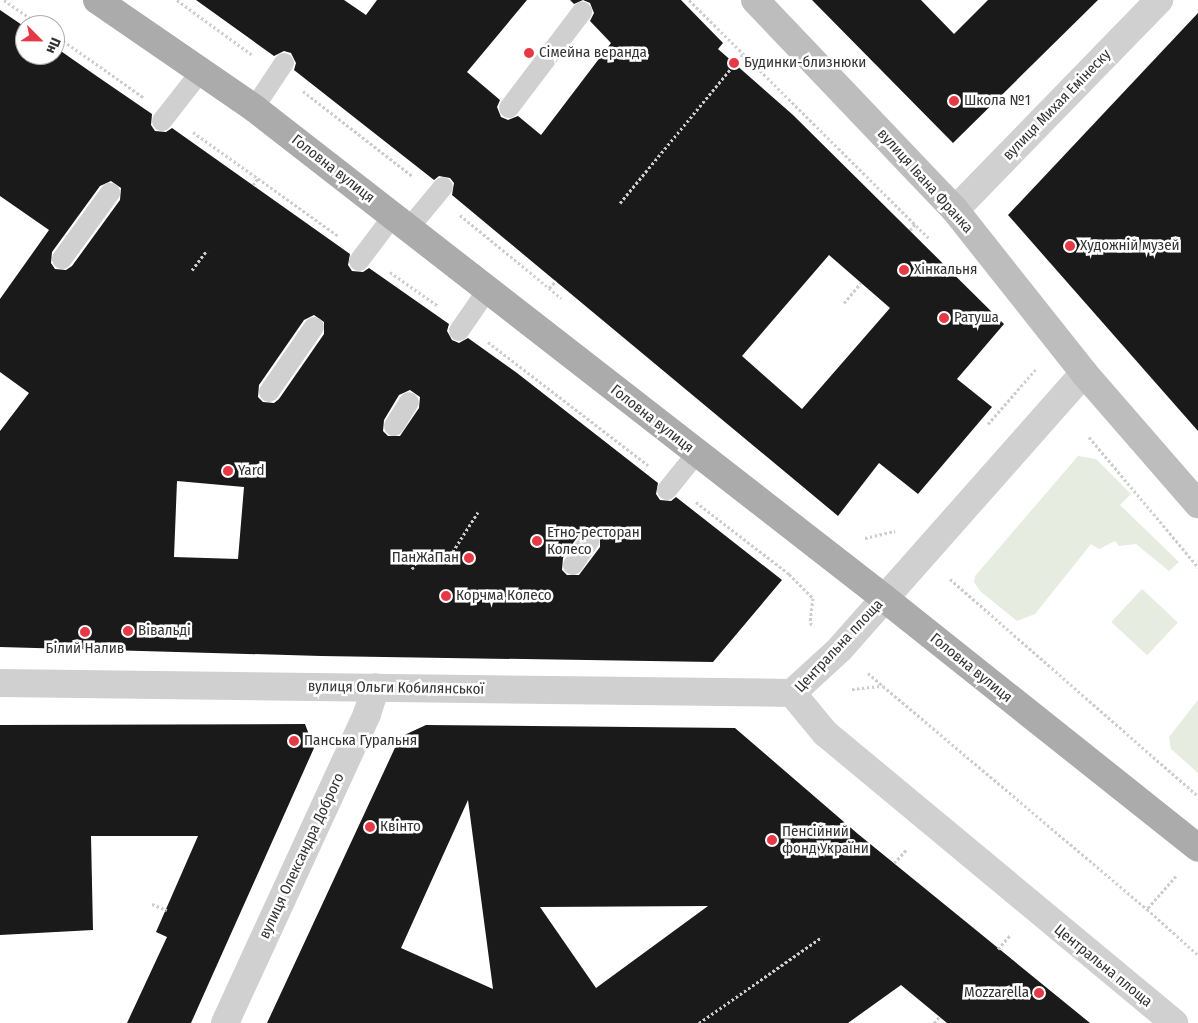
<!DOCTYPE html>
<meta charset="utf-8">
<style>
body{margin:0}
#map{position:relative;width:1198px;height:1023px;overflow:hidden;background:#fff;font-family:"Fira Sans Condensed",sans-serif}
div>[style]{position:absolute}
.green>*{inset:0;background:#e6ecdf;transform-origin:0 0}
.building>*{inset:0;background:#1a1a1a}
.path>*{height:3px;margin-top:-1.5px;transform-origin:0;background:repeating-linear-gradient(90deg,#cdcdcd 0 2.5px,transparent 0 5px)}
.lane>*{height:20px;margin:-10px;padding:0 10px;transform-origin:10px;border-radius:10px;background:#d0d0d0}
.street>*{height:28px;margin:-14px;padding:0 14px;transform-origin:14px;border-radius:14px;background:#d0d0d0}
.secondary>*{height:28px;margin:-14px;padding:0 14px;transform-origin:14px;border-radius:14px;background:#bdbdbd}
.primary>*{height:28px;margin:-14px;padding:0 14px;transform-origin:14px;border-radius:14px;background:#ababab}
.dots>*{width:14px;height:14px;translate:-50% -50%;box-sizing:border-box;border:2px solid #fff;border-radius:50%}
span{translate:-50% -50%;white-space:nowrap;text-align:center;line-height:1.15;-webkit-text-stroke:5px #fff;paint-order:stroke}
.poi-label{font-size:15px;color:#333}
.left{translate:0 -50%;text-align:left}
.right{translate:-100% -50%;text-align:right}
.street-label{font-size:15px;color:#333}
.north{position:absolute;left:15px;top:15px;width:50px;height:50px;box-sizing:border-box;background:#fff;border:1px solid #adadad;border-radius:50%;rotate:113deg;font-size:14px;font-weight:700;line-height:20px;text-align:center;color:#333}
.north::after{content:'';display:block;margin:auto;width:18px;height:22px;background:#e63946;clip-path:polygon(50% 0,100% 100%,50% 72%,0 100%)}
</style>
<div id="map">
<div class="green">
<div style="clip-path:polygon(1078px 456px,1096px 459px,1131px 494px,1120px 505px,1179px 562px,1169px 571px,1136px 544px,1119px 546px,1115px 541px,1099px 549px,1091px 544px,1035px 614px,1017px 621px,980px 591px,974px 582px,975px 576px)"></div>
<div style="left:1142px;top:589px;width:49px;height:45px;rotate:43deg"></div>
<div style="clip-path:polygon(1198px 700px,1198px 773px,1171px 749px,1169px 737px)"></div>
</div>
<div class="building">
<div style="clip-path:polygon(evenodd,196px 0,344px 0,366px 15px,377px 0,527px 0,467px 72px,500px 100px,497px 107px,501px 117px,508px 120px,518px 116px,541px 135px,611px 43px,590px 21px,594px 13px,590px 3px,583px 0,574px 4px,570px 0,681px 0,723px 43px,718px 49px,793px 115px,1004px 324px,957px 379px,992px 407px,918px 494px,879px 463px,838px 516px,452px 195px,454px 183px,450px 178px,439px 176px,434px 180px,294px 70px,296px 63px,291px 53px,284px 51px,274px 56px,196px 0,829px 255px,890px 308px,802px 409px,742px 356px,829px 255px)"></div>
<div style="clip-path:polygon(812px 0,921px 0,954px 34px,988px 0,1098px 0,953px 143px)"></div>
<div style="clip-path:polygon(evenodd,0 10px,25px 27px,25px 55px,55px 55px,55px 47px,98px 77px,152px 114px,151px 125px,155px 131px,166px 132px,172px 128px,350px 254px,348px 265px,352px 271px,363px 272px,369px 268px,449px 324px,447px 331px,452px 340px,459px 343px,468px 338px,517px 373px,658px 483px,656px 494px,660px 500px,671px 501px,676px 497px,782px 580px,713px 662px,321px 656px,0 647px,0 431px,29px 393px,0 372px,0 299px,49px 230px,0 196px,0 10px,111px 181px,121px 188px,120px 200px,72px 266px,66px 270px,55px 269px,51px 263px,52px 252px,100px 186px,111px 181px,0 10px,314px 315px,324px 322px,324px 334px,279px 399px,274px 403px,263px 402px,258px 397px,259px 385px,304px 320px,314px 315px,0 10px,410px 390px,420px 397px,419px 408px,400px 436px,388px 436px,383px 431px,384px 420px,399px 395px,410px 390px,0 10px,177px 481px,244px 487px,238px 559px,174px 557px,177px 481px,0 10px,590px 528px,600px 534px,600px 547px,579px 575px,567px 575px,562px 570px,563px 558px,580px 533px,590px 528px)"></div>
<div style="clip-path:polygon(1198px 13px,1198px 431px,1008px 215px)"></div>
<div style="clip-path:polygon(305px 724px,314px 748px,191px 1023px,127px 1023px,167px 937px,156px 932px,198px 836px,91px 836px,93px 930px,0 935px,0 725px)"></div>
<div style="clip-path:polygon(evenodd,426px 725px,735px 728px,858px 834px,1090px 1023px,947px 1023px,901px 985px,848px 1023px,267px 1023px,400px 737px,426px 725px,468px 800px,493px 989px,401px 948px,468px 800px,426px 725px,708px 906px,596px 988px,540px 907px,708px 906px)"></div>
</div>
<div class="path">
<div style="left:4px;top:0;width:44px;rotate:34.8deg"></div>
<div style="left:177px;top:0;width:92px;rotate:36.1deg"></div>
<div style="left:689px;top:0;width:338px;rotate:44.8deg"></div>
<div style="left:55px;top:35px;width:108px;rotate:35.2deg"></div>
<div style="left:303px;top:91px;width:138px;rotate:37.9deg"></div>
<div style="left:193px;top:132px;width:178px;rotate:35.6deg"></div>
<div style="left:253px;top:185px;width:9px;rotate:-54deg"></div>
<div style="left:620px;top:203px;width:192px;rotate:-50.5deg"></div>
<div style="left:460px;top:215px;width:131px;rotate:39.4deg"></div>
<div style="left:910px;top:230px;width:8px;rotate:-50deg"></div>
<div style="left:192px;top:270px;width:25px;rotate:-53deg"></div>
<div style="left:390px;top:272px;width:59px;rotate:35.3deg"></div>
<div style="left:549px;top:288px;width:10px;rotate:-45deg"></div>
<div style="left:844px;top:303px;width:26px;rotate:-50deg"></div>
<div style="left:488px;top:342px;width:202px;rotate:37.6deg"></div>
<div style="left:988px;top:424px;width:73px;rotate:-48.9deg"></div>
<div style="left:1089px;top:437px;width:170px;rotate:50deg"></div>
<div style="left:696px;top:502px;width:118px;rotate:37.7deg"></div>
<div style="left:789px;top:574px;width:34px;rotate:45deg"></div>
<div style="left:813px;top:598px;width:25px;rotate:97deg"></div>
<div style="left:810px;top:623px;width:5px;rotate:37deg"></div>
<div style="left:865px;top:538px;width:31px;rotate:-13deg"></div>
<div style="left:412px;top:569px;width:15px;rotate:-58deg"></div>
<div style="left:420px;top:556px;width:30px"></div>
<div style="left:450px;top:556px;width:52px;rotate:-57.5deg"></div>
<div style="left:950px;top:579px;width:330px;rotate:41.2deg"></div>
<div style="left:868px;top:673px;width:20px;rotate:41deg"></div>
<div style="left:852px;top:689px;width:31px;rotate:-6deg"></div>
<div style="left:883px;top:686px;width:346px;rotate:40.2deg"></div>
<div style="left:894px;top:863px;width:19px;rotate:-47deg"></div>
<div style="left:1176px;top:876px;width:44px;rotate:131.3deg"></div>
<div style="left:1147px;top:909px;width:69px;rotate:42deg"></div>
<div style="left:152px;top:904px;width:16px;rotate:22deg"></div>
<div style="left:998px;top:949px;width:20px;rotate:-49deg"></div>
<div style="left:699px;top:1023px;width:150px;rotate:-35deg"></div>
<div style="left:934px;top:1023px;width:8px;rotate:-50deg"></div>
</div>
<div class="lane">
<div style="left:254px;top:108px;width:54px;rotate:-56.3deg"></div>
<div style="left:509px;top:108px;width:121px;rotate:-52.8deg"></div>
<div style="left:162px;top:121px;width:63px;rotate:-52deg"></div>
<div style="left:409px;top:228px;width:53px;rotate:-50.3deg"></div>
<div style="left:62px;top:259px;width:82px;rotate:-54deg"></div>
<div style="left:359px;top:261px;width:56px;rotate:-52.9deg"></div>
<div style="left:459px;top:331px;width:51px;rotate:-55.4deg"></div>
<div style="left:269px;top:392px;width:79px;rotate:-55.3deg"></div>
<div style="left:394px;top:426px;width:28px;rotate:-58deg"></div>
<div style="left:667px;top:490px;width:46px;rotate:-51.1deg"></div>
<div style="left:573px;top:565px;width:30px;rotate:-56deg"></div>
</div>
<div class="street">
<div style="left:955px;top:210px;width:293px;rotate:-45.8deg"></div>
<div style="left:1084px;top:373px;width:368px;rotate:131.5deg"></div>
<div style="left:840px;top:649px;width:65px;rotate:137.5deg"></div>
<div style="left:792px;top:693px;width:52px;rotate:50.5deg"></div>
<div style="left:825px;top:733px;width:454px;rotate:39.7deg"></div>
<div style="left:0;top:683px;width:792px;rotate:0.72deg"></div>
<div style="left:225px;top:1023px;width:340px;rotate:-65.3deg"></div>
<div style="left:367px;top:714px;width:28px;rotate:-72deg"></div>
</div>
<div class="secondary">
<div style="left:755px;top:0;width:290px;rotate:46.4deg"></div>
<div style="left:955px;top:210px;width:208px;rotate:51.6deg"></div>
<div style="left:1084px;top:373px;width:174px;rotate:49deg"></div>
</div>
<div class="primary">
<div style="left:97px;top:0;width:191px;rotate:34.5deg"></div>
<div style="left:254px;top:108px;width:798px;rotate:37.87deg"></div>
<div style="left:884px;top:598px;width:401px;rotate:38.5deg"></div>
</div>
<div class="dots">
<div style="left:529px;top:53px;background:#e63946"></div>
<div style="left:734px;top:63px;background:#e63946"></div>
<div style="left:954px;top:101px;background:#e63946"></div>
<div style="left:1070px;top:246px;background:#e63946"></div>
<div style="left:904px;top:270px;background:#e63946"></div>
<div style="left:944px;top:318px;background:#e63946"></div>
<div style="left:228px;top:471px;background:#e63946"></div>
<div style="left:537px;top:541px;background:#e63946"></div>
<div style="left:469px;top:558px;background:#e63946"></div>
<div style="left:446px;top:596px;background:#e63946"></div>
<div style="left:128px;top:631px;background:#e63946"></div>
<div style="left:85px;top:632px;background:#e63946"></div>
<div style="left:294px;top:741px;background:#e63946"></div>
<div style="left:370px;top:827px;background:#e63946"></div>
<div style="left:772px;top:840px;background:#e63946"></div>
<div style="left:1039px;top:993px;background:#e63946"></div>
</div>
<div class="poi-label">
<span class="left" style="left:539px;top:53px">Сімейна веранда</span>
<span class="left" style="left:744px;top:63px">Будинки-близнюки</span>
<span class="left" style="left:964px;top:101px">Школа №1</span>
<span class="left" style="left:1080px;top:246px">Художній музей</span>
<span class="left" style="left:914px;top:270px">Хінкальня</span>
<span class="left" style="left:954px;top:318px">Ратуша</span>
<span class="left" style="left:238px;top:471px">Yard</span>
<span class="left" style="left:547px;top:541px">Етно-ресторан<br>Колесо</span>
<span class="right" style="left:459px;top:558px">ПанЖаПан</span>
<span class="left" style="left:456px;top:596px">Корчма Колесо</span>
<span class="left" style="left:138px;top:631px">Вівальді</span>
<span style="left:85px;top:649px">Білий Налив</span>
<span class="left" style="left:304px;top:741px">Панська Гуральня</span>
<span class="left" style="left:380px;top:827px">Квінто</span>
<span class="left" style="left:782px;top:840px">Пенсійний<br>фонд України</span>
<span class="right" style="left:1029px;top:993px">Mozzarella</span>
</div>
<div class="street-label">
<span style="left:1057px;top:105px;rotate:-46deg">вулиця Михая Емінеску</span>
<span style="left:333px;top:169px;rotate:38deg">Головна вулиця</span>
<span style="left:925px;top:181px;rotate:48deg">вулиця Івана Франка</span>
<span style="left:652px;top:419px;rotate:38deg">Головна вулиця</span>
<span style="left:839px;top:646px;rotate:-47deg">Центральна площа</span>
<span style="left:971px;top:668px;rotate:39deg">Головна вулиця</span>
<span style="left:396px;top:688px;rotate:1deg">вулиця Ольги Кобилянської</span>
<span style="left:302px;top:856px;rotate:-65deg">вулиця Олександра Доброго</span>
<span style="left:1103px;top:966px;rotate:39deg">Центральна площа</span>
</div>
<div class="north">Пн</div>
</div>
